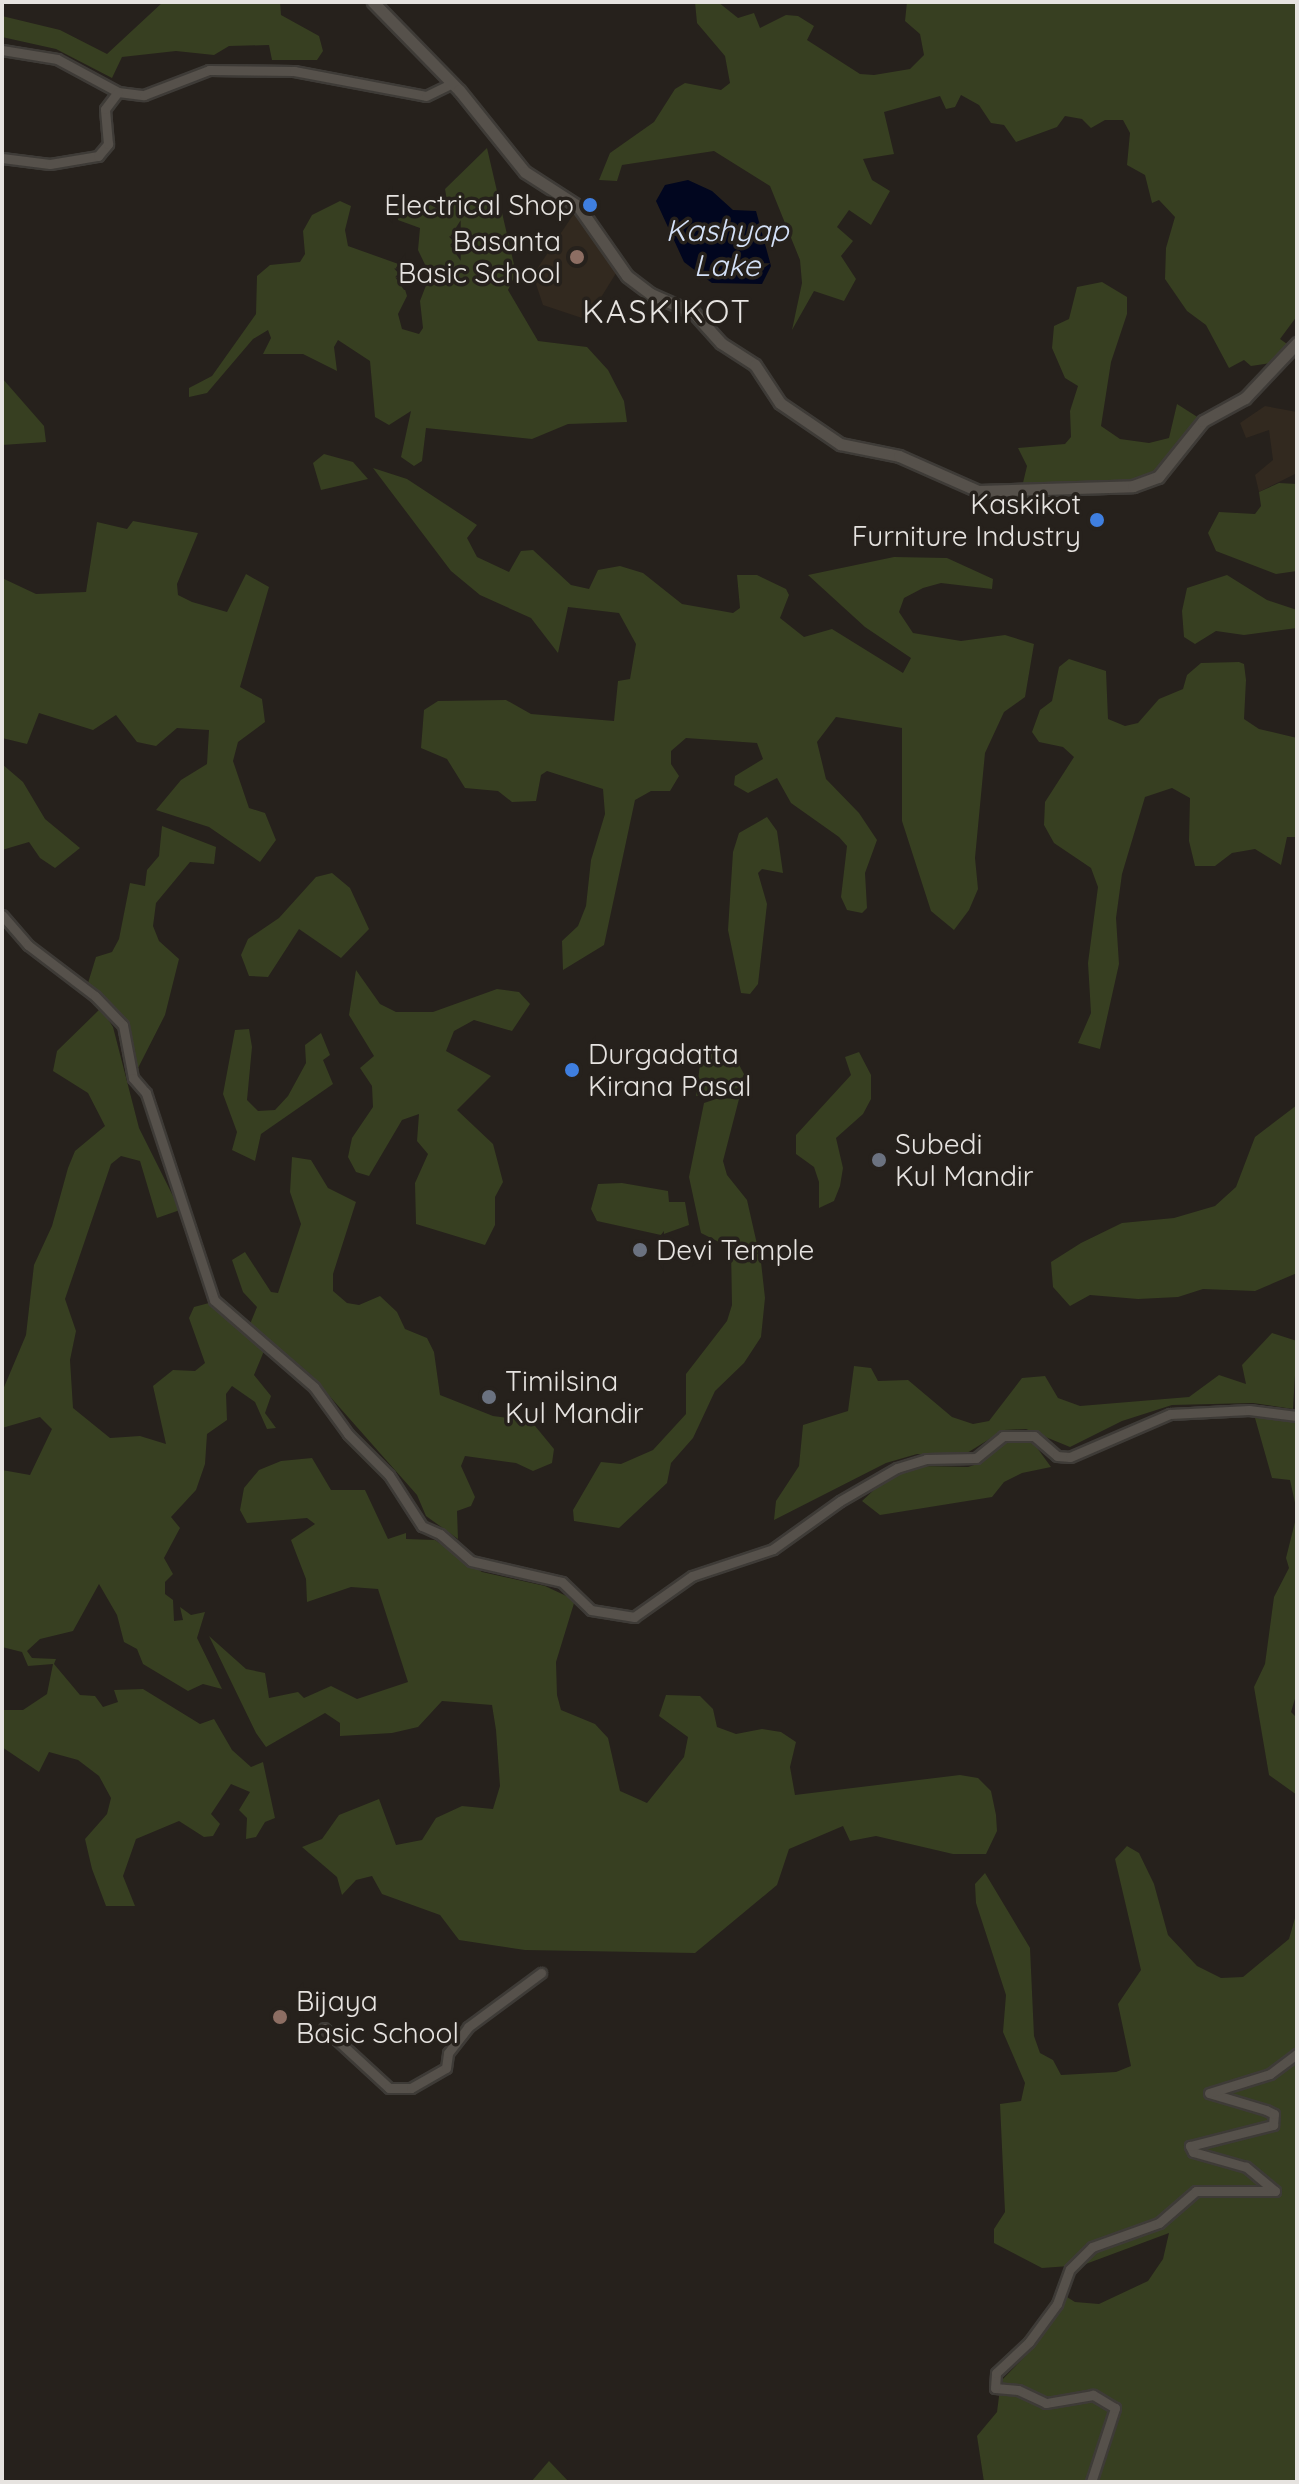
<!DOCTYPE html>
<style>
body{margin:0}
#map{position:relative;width:1299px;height:2484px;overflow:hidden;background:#26211c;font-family:Quicksand,sans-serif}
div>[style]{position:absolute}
.built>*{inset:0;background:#32291f}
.green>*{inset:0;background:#373f21}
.water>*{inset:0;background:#01061f}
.roads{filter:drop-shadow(2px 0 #3e3b37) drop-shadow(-2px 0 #3e3b37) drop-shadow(0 2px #3e3b37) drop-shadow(0 -2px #3e3b37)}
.minor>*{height:9px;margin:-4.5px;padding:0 4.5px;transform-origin:4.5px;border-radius:4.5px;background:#56514b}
.tertiary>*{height:11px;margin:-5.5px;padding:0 5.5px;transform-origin:5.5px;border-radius:5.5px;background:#56514b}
.dots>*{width:22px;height:22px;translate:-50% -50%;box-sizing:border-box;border:4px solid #26211c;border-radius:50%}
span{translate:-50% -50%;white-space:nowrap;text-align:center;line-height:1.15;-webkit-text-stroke:7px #26211c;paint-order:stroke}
.poi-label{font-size:28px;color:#e6e3e0}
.right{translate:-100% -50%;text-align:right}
.left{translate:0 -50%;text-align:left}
.water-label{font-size:30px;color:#d4e1f8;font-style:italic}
.quarter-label{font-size:32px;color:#e6e3e0;letter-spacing:2px}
.frame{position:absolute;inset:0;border:4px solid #e6e3e0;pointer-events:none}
</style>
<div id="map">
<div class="built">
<div style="clip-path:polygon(575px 212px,618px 270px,592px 312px,582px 318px,543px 305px,533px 275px)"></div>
<div style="clip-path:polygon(1265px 406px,1297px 412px,1297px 473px,1259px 492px,1255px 475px,1273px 460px,1269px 430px,1246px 438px,1240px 423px)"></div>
</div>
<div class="green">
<div style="clip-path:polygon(163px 2px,280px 2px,281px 15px,319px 36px,323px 51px,317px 60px,272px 60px,269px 45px,229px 46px,214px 55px,176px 51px,122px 57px,112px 78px,56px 49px,2px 37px,2px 16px,60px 30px,107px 54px)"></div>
<div style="clip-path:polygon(695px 2px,718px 2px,738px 18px,754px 13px,760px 28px,786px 15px,798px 16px,814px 26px,807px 40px,860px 74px,874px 75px,910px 69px,924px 55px,920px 34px,905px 21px,907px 2px,1297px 2px,1297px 316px,1280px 339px,1290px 346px,1271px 363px,1251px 366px,1244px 360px,1229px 368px,1206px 325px,1187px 311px,1165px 279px,1166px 248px,1175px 217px,1159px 200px,1152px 203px,1145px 175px,1127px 165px,1130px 133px,1123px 120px,1105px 120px,1091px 128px,1082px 119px,1065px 116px,1057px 127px,1016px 142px,1004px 125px,991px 123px,979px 105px,961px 95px,955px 107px,946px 109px,940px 96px,884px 112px,894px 154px,863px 159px,872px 180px,890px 191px,871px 225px,849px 210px,837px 227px,853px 241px,841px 256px,856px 279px,844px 301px,814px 291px,792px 330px,802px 283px,800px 260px,770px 186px,714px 151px,622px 165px,617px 181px,599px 180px,610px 153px,654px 122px,675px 89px,685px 83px,721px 90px,730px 83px,725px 56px,697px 23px)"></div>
<div style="clip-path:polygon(487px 148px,516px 273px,508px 290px,538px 341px,587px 347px,608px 370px,624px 401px,627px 422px,568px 424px,532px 439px,426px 428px,422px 461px,414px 466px,401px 457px,411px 411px,389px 425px,375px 417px,370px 361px,338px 340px,334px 347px,337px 371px,303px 354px,263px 354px,271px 338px,268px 330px,253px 339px,207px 393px,189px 397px,189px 388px,212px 376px,256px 314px,257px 276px,270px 265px,300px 262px,305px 254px,303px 231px,312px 215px,340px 201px,351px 206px,345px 230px,348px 246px,404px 266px,401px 276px,407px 296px,398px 314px,402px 329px,419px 334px,423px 328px,420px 301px,430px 275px,418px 250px,420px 228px,398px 220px,397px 207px,418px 198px,436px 208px,448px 207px,445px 189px)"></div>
<div style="clip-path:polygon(1102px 282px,1127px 297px,1127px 314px,1111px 362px,1101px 426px,1120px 439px,1149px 443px,1169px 438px,1177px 404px,1199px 418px,1154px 476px,1123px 484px,1022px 487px,1027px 466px,1018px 448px,1065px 444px,1071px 437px,1070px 411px,1078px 386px,1065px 378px,1052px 348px,1054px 326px,1069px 319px,1077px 287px)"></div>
<div style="clip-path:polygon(2px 378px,44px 426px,46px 442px,2px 445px)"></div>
<div style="clip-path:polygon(324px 454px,353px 462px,368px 479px,321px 490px,313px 463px)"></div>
<div style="clip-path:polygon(373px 468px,407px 479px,477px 525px,467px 538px,477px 557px,509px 572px,521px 551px,533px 550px,571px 585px,589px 589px,598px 570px,620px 566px,643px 573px,682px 604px,733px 613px,740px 608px,737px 575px,757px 575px,786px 589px,789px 595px,780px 618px,804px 637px,832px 629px,903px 673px,911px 658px,865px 627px,808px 575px,894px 557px,947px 558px,993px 579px,992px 589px,941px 583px,923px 588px,904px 598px,899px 612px,913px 633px,961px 641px,1005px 635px,1034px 644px,1025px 697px,1004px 712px,985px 753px,975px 858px,978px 889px,969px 910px,954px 930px,931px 911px,902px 821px,902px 728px,836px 717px,817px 742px,826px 779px,859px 813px,877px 840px,865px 873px,867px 908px,862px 913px,847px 910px,841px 897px,847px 846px,839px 837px,791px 803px,777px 778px,748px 793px,734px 785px,735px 776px,763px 759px,757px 743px,686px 738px,671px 751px,671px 764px,679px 776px,670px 791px,651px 791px,635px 800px,604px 945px,563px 970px,562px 941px,578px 926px,586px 906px,591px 860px,605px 814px,603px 789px,547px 771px,541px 775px,536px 801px,512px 802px,498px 791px,465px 788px,447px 759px,421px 748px,424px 710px,438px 701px,506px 700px,531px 714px,614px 721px,618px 681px,630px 679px,636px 644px,619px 613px,568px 607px,558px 653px,531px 618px,480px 595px,451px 571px)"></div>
<div style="clip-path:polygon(1279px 483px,1297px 484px,1297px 571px,1276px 574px,1216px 551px,1208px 533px,1219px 512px,1255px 514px,1261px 506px,1259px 492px)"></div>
<div style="clip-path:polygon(133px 521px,198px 533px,177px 584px,178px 595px,192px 602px,227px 612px,246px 574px,269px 587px,240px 687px,262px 699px,265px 722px,238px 742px,233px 761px,249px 808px,265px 813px,276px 840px,260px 862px,209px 827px,156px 810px,181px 780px,207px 764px,209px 730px,177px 728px,156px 746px,137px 742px,116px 715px,93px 730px,39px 713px,27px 744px,2px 738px,2px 578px,36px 594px,86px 592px,97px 522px,127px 529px)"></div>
<div style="clip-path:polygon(1227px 575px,1267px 600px,1297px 610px,1297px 628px,1244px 635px,1216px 631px,1195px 644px,1184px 637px,1182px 611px,1187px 588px)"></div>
<div style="clip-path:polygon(1069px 659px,1106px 671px,1108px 719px,1125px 726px,1138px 723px,1159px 699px,1183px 689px,1187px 675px,1201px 663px,1239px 662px,1244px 664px,1246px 680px,1244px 719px,1259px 729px,1297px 738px,1297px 837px,1287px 837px,1281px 865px,1255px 849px,1232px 853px,1215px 866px,1195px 866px,1189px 841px,1190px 798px,1172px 788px,1145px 797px,1122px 874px,1116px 918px,1119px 964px,1100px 1049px,1078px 1043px,1091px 1013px,1088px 963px,1098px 887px,1091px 868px,1054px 843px,1044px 825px,1045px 802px,1074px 757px,1063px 747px,1039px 742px,1032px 732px,1040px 710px,1052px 701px,1059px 667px)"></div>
<div style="clip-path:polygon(2px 764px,23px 782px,45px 819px,80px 848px,55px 868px,40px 858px,29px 842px,2px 850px)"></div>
<div style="clip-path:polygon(767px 817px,777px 831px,783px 873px,762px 869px,758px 873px,767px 904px,758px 984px,750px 994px,741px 993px,728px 930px,733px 852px,739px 833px)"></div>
<div style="clip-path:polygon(162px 826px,216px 847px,214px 864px,190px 862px,156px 903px,153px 926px,159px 941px,179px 959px,165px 1015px,136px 1072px,128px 1021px,88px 983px,96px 957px,112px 952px,119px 939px,130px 883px,145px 886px,147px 870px,159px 856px)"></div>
<div style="clip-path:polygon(332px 873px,350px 888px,369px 929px,341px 958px,299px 929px,268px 977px,249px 976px,241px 955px,248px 939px,279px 918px,316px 877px)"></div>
<div style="clip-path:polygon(356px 970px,380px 1004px,396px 1012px,433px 1012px,497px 989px,519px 992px,530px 1004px,512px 1031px,474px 1020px,454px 1031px,446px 1051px,491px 1076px,457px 1110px,493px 1144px,503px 1182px,495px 1197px,495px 1225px,485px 1245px,416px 1224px,415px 1183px,428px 1154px,417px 1141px,419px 1114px,402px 1120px,369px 1176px,356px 1172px,348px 1157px,352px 1138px,373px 1107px,372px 1086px,360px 1068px,374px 1056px,349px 1015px)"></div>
<div style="clip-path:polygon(101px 1008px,113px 1027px,139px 1128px,180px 1210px,157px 1218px,140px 1161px,121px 1156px,111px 1164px,65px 1299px,76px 1331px,70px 1360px,73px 1408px,110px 1438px,140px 1436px,166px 1444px,153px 1386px,173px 1370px,195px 1371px,205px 1363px,189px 1318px,194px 1307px,209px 1303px,264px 1351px,254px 1375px,271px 1396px,265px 1413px,276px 1428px,267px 1429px,255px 1402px,232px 1386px,226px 1394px,227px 1420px,207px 1434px,205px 1464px,196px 1490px,171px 1517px,180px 1528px,164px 1558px,173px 1574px,165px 1582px,165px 1594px,173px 1600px,174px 1621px,183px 1620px,180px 1607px,191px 1615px,205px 1612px,197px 1638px,222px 1689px,203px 1684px,188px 1691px,143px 1664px,137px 1649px,124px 1642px,117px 1615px,99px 1584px,73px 1631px,40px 1639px,27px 1651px,32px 1658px,56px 1659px,54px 1664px,80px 1695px,95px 1696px,103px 1707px,118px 1702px,114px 1690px,143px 1689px,200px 1724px,214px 1719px,232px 1750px,251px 1767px,263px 1762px,275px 1818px,265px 1822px,256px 1837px,246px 1839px,247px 1818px,239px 1810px,250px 1792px,231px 1784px,211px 1814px,220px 1824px,213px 1836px,204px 1837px,179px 1821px,136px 1839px,123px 1876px,135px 1906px,106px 1906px,92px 1869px,85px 1839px,107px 1814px,111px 1798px,99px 1776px,78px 1760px,49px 1752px,39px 1772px,2px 1747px,2px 1710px,23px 1710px,47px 1694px,53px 1664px,28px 1666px,22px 1652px,2px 1647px,2px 1470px,30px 1475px,52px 1429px,40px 1417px,2px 1428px,2px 1392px,26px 1335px,34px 1265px,52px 1226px,68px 1168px,75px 1151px,105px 1126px,88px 1093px,53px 1071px,57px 1051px)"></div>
<div style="clip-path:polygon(249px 1029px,252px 1047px,247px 1100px,258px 1111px,275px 1110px,288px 1096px,306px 1063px,305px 1045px,321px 1033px,330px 1055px,323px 1060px,333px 1084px,261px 1134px,255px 1161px,232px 1150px,237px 1132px,223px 1094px,235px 1030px)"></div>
<div style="clip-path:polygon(859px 1052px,871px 1075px,871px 1099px,863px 1114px,836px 1138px,843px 1168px,840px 1186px,834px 1201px,819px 1208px,819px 1182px,814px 1167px,796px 1154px,796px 1135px,851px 1075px,845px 1057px)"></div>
<div style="clip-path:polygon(713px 1053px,738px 1063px,744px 1074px,738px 1088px,696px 1096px,701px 1057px)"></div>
<div style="clip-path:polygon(719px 1098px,739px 1099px,723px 1161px,727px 1175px,747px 1200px,761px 1262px,765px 1298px,761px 1337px,744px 1363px,715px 1391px,693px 1438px,671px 1463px,667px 1483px,619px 1528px,574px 1521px,573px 1510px,601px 1462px,621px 1464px,653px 1450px,686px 1414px,686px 1374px,727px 1321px,732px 1305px,731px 1248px,701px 1233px,689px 1177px,704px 1103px)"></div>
<div style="clip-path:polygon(1297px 1105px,1297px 1273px,1255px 1291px,1203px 1289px,1178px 1297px,1138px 1299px,1090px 1295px,1070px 1306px,1053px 1287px,1051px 1262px,1081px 1243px,1122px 1223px,1174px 1218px,1215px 1206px,1236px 1187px,1255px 1137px)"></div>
<div style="clip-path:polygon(292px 1157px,311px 1160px,328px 1188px,356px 1202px,333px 1274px,333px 1291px,347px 1303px,359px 1305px,380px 1296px,397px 1312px,405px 1329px,427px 1338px,434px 1352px,440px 1395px,493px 1416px,531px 1421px,554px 1449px,552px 1463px,533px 1471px,516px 1463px,465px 1456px,461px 1466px,475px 1497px,471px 1506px,457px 1511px,458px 1539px,426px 1516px,417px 1495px,310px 1374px,250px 1324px,257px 1307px,243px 1292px,232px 1260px,245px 1252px,271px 1292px,278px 1293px,301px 1224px,290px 1192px)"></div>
<div style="clip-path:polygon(622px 1183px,668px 1191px,669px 1202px,685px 1202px,689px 1225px,661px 1235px,597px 1221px,591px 1209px,598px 1184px)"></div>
<div style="clip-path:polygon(1272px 1333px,1297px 1341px,1293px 1409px,1253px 1403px,1172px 1405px,1122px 1421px,1070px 1447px,1026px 1429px,1004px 1430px,959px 1458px,917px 1454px,886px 1463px,774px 1520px,776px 1501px,799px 1466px,803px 1425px,848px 1411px,854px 1366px,871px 1368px,878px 1381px,908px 1380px,952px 1417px,973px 1424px,989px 1421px,1022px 1378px,1045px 1376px,1058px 1398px,1080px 1406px,1189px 1397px,1219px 1375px,1246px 1384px,1242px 1365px)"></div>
<div style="clip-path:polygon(1255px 1418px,1297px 1419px,1297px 1512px,1290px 1480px,1272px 1478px)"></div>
<div style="clip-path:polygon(1019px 1437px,1035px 1445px,1051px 1467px,1022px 1473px,1004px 1482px,992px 1497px,880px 1515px,862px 1501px,890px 1475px,921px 1466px,968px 1467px,983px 1462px,1007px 1439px)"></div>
<div style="clip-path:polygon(312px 1458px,331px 1490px,365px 1490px,388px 1539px,406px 1533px,406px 1539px,435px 1540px,482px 1572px,545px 1586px,575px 1600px,556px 1662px,557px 1695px,561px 1710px,595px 1724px,608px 1738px,620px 1791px,647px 1803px,684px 1757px,688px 1737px,659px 1716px,666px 1695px,700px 1696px,713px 1709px,717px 1727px,736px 1734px,762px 1729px,781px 1732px,796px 1742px,790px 1767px,795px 1795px,960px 1775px,978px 1778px,991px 1791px,996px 1815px,997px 1831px,986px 1854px,953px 1854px,876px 1836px,850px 1841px,843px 1826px,789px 1849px,777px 1885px,695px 1953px,525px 1950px,459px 1940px,440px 1915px,382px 1894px,372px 1876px,356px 1880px,342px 1895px,337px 1877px,302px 1847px,322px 1839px,339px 1815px,379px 1799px,396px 1845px,422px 1840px,436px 1818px,462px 1806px,493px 1809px,500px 1786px,496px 1730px,492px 1705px,442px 1701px,418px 1727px,392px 1733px,340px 1736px,340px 1723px,325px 1713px,266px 1747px,256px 1733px,209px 1636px,246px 1669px,265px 1673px,269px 1698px,298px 1692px,304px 1698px,331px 1686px,357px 1699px,408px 1682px,378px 1589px,351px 1587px,307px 1602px,306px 1579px,291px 1540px,315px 1524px,307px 1518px,247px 1523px,240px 1510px,244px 1488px,259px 1470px,281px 1461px)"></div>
<div style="clip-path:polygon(1297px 1514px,1297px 1692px,1291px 1712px,1297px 1718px,1297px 1795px,1269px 1775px,1254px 1687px,1265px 1664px,1274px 1597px,1289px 1568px,1286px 1558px)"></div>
<div style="clip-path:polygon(1127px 1846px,1139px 1853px,1154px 1884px,1168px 1935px,1197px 1966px,1221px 1978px,1243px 1977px,1289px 1939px,1297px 1911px,1297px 2482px,984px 2482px,977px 2436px,997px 2412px,1001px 2381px,1035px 2346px,1055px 2297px,1062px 2294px,1075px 2302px,1099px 2304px,1148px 2281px,1163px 2259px,1169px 2233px,1083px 2265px,1042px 2268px,994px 2243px,994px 2229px,1005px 2212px,1000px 2104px,1021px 2101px,1025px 2083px,1003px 2032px,1006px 1995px,976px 1903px,975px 1884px,985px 1873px,1030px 1948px,1034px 2036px,1040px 2053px,1053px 2060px,1061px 2075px,1116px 2072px,1131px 2066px,1118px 2004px,1141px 1970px,1115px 1859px)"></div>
<div style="clip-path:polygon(549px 2461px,569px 2482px,531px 2482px)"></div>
</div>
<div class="water">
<div style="clip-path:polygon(688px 180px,712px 191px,733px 210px,756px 211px,771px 266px,762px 284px,712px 283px,684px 262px,656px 201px,665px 185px)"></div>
</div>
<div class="roads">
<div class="minor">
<div style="left:2px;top:50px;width:56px;rotate:9.3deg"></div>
<div style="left:57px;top:59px;width:69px;rotate:28.4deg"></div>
<div style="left:118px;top:92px;width:26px;rotate:7deg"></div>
<div style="left:144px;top:95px;width:70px;rotate:-21deg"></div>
<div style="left:209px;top:70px;width:85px;rotate:0.7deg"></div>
<div style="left:294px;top:71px;width:134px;rotate:10.7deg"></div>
<div style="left:426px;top:96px;width:28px;rotate:-26deg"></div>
<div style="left:2px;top:158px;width:48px;rotate:7.1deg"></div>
<div style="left:50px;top:164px;width:49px;rotate:-9.5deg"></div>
<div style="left:98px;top:156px;width:16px;rotate:-50deg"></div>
<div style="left:108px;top:144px;width:35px;rotate:-95deg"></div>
<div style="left:105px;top:109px;width:21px;rotate:-53deg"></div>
<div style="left:2px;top:915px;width:40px;rotate:49deg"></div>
<div style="left:28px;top:945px;width:84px;rotate:37.3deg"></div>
<div style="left:95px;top:996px;width:40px;rotate:46deg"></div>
<div style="left:123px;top:1025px;width:54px;rotate:79.3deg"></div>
<div style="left:133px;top:1078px;width:20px;rotate:49deg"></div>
<div style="left:146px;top:1093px;width:218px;rotate:71.8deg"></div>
<div style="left:214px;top:1300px;width:133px;rotate:41deg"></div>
<div style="left:314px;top:1387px;width:58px;rotate:54.1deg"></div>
<div style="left:348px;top:1434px;width:58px;rotate:45deg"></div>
<div style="left:389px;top:1475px;width:61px;rotate:57.1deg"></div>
<div style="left:422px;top:1526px;width:20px;rotate:24deg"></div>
<div style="left:440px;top:1534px;width:41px;rotate:41.1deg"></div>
<div style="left:471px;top:1561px;width:93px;rotate:13deg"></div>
<div style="left:562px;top:1582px;width:40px;rotate:44deg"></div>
<div style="left:591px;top:1610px;width:44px;rotate:9.2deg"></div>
<div style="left:634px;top:1617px;width:71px;rotate:-35.3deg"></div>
<div style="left:692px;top:1576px;width:85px;rotate:-18.4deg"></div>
<div style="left:773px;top:1549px;width:82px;rotate:-35.6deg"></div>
<div style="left:840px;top:1501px;width:66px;rotate:-30.1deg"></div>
<div style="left:897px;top:1468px;width:30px;rotate:-17deg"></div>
<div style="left:926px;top:1459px;width:50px;rotate:-1.1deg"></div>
<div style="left:976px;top:1458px;width:35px;rotate:-39deg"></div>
<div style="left:1003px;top:1436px;width:31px"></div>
<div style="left:1034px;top:1436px;width:30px;rotate:41deg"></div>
<div style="left:1057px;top:1456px;width:13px;rotate:4deg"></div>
<div style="left:1070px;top:1457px;width:109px;rotate:-23.3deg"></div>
<div style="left:1170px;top:1414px;width:79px;rotate:-2.9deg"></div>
<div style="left:1249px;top:1410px;width:48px;rotate:7.1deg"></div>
<div style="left:324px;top:2028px;width:88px;rotate:42.7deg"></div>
<div style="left:389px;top:2088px;width:22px"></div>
<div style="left:411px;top:2088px;width:40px;rotate:-29.7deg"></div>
<div style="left:446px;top:2068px;width:15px;rotate:-82deg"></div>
<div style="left:448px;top:2053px;width:33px;rotate:-52deg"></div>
<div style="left:468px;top:2027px;width:91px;rotate:-36.5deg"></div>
<div style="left:1091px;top:2482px;width:78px;rotate:-72deg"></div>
<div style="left:1115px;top:2408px;width:26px;rotate:-149deg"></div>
<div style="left:1093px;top:2395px;width:48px;rotate:170.3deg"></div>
<div style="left:1046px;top:2403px;width:31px;rotate:-155deg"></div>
<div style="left:1018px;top:2390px;width:23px;rotate:-175deg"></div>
<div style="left:995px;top:2388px;width:15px;rotate:-86deg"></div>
<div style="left:996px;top:2373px;width:45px;rotate:-43.2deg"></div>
<div style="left:1029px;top:2342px;width:47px;rotate:-53.6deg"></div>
<div style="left:1057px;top:2304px;width:37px;rotate:-70deg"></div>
<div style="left:1070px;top:2269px;width:31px;rotate:-45deg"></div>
<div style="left:1092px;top:2247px;width:71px;rotate:-19.7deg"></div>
<div style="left:1159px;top:2223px;width:49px;rotate:-40.9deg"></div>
<div style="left:1196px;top:2191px;width:79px"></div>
<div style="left:1275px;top:2191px;width:38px;rotate:-140deg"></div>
<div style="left:1246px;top:2167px;width:55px;rotate:-164.2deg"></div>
<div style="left:1193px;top:2152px;width:7px;rotate:-117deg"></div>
<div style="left:1190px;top:2146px;width:86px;rotate:-14.2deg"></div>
<div style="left:1273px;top:2125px;width:11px;rotate:-85deg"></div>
<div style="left:1274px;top:2114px;width:9px;rotate:-153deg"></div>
<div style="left:1266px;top:2110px;width:59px;rotate:-163.4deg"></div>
<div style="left:1209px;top:2093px;width:64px;rotate:-17.3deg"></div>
<div style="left:1270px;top:2074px;width:34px;rotate:-37deg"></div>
</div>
<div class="tertiary">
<div style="left:373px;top:2px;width:123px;rotate:45.7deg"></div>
<div style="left:459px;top:90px;width:105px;rotate:51.2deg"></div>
<div style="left:525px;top:172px;width:63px;rotate:32.7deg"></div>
<div style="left:578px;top:206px;width:85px;rotate:55deg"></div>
<div style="left:627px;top:276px;width:30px;rotate:37deg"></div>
<div style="left:651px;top:294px;width:47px;rotate:23.8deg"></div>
<div style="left:694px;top:313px;width:40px;rotate:48deg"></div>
<div style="left:721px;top:343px;width:40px;rotate:32.9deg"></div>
<div style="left:755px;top:365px;width:45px;rotate:56.7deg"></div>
<div style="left:780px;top:403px;width:73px;rotate:34.3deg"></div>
<div style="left:840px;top:444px;width:60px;rotate:11.5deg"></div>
<div style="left:899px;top:456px;width:86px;rotate:23.9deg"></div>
<div style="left:978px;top:491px;width:155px;rotate:-1.8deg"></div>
<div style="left:1133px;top:486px;width:27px;rotate:-20deg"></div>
<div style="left:1158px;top:477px;width:72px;rotate:-51.2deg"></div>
<div style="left:1203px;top:421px;width:48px;rotate:-28.7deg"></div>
<div style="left:1245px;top:398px;width:76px;rotate:-46.6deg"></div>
</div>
</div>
<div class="dots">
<div style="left:590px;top:205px;background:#3f7fe0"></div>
<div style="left:577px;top:257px;background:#8d6e63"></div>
<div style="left:1097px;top:520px;background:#3f7fe0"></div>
<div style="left:572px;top:1070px;background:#3f7fe0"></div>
<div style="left:879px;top:1160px;background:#6b7280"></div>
<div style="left:640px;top:1250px;background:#6b7280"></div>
<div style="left:489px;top:1397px;background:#6b7280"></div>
<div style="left:280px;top:2017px;background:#8d6e63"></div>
</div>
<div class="poi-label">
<span class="right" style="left:574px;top:205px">Electrical Shop</span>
<span class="right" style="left:561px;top:257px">Basanta<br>Basic School</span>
<span class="right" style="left:1081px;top:520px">Kaskikot<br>Furniture Industry</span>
<span class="left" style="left:588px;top:1070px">Durgadatta<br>Kirana Pasal</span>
<span class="left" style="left:895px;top:1160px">Subedi<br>Kul Mandir</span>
<span class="left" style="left:656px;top:1250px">Devi Temple</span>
<span class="left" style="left:505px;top:1397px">Timilsina<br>Kul Mandir</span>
<span class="left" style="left:296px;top:2017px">Bijaya<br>Basic School</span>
</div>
<div class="water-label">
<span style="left:727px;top:247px">Kashyap<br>Lake</span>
</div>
<div class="quarter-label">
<span style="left:667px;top:311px">KASKIKOT</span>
</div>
<div class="frame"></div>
</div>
